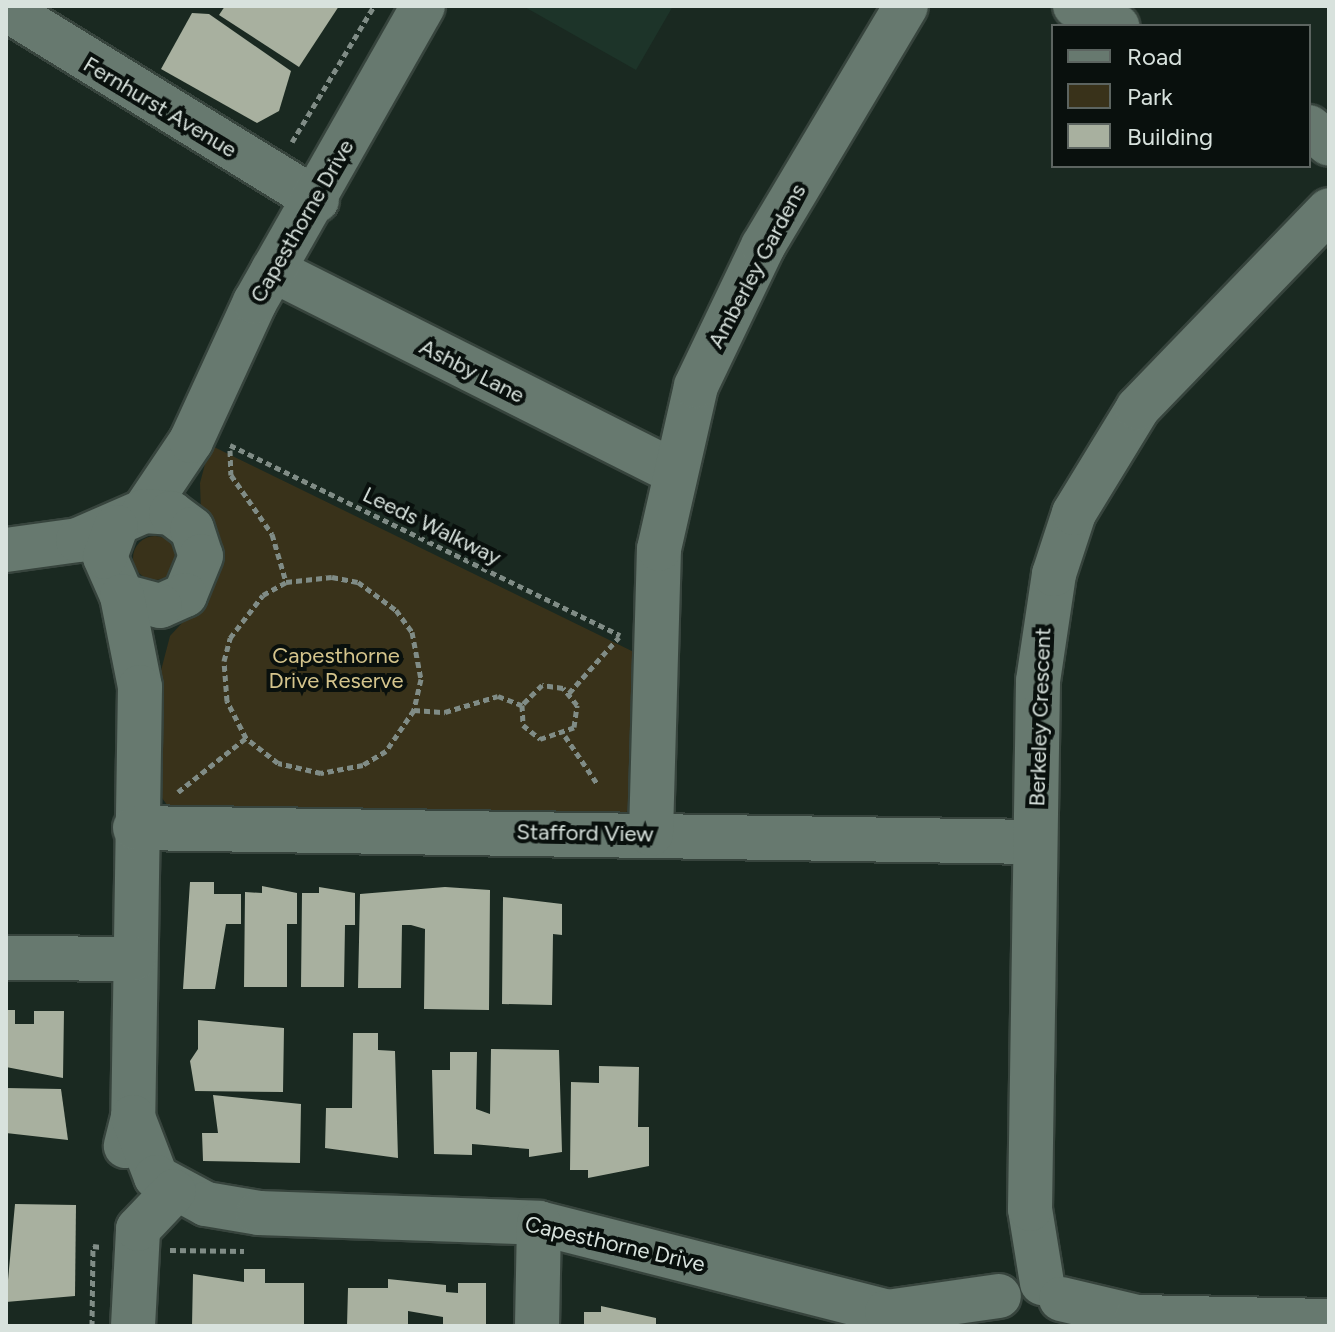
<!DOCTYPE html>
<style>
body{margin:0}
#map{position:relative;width:1335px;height:1332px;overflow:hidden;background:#1a2921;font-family:Figtree,sans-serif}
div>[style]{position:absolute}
.built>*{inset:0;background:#1d3429}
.green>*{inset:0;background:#39321a}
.round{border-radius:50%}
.building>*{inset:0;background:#a8b09f}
.path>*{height:5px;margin-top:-2.5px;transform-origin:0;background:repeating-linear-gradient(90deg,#808c86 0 6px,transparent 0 10px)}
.roads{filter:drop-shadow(2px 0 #37443d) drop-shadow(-2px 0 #37443d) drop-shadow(0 2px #37443d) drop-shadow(0 -2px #37443d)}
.minor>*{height:44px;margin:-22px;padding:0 22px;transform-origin:22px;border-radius:22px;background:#67796f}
span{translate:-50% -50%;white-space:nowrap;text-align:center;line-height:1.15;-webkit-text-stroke:8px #09100d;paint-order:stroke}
.street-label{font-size:22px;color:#d8e2dd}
.park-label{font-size:22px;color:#d4c48c}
.frame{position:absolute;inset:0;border:8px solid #d8e2dd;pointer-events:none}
.legend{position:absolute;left:1051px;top:24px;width:260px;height:144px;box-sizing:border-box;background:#09100d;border:2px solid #5c6460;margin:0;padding:10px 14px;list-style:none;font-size:24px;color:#d8e2dd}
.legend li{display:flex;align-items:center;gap:16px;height:40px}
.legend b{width:40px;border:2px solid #5c6460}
</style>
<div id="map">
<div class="built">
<div style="clip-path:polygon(523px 6px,673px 6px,636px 70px)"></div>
</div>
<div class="green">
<div style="clip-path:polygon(210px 445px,640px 655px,632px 807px,617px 820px,167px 805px,160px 795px,158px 682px,170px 636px,204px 599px,200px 483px)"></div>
<div class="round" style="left:133px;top:536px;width:44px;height:44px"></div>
</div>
<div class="building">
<div style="clip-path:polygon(225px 6px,339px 6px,299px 67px,219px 15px)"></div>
<div style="clip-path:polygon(192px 13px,209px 14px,291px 71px,279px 111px,257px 123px,161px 69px)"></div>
<div style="clip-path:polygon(190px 882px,214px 882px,214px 894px,241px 894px,241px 924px,226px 924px,215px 989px,183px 989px)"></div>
<div style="clip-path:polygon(262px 886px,297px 893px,297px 924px,287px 924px,287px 987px,244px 987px,245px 892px,262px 893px)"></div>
<div style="clip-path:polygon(319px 887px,355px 893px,355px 925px,345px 925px,344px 987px,301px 987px,302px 893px,319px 893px)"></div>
<div style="clip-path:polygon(445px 887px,490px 890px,489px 1010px,424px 1009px,425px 929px,411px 925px,402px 925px,401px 988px,358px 988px,360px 894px)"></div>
<div style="clip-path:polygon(503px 897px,562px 904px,562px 935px,553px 934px,552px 1005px,502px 1004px)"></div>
<div style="clip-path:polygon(6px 1010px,15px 1010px,15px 1024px,34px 1024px,34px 1011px,64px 1011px,63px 1078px,6px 1067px)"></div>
<div style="clip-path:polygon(198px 1020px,284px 1028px,283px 1092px,195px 1091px,190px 1061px,198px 1049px)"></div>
<div style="clip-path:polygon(353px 1033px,378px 1033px,378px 1050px,395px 1051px,398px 1158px,325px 1148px,326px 1108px,352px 1108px)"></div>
<div style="clip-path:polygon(491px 1049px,559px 1050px,562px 1152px,529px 1157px,529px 1149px,472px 1144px,472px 1155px,434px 1154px,432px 1070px,450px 1070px,450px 1052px,477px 1052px,476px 1109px,490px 1114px)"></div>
<div style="clip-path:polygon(599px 1066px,639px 1067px,638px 1127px,649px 1127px,649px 1166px,588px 1178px,588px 1170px,570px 1170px,571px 1082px,599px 1083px)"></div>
<div style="clip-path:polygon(6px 1088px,61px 1089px,68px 1140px,6px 1133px)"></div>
<div style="clip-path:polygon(213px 1095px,301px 1104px,300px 1163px,203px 1161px,202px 1133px,218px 1133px)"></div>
<div style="clip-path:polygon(15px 1204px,76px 1205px,75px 1296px,6px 1302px)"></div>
<div style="clip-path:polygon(244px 1269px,265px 1269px,265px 1283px,304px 1283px,304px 1326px,192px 1326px,193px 1274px,244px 1282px)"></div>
<div style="clip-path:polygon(388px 1279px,446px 1285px,446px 1292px,458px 1293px,458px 1283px,486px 1283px,486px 1326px,443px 1326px,443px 1317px,408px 1311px,408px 1326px,347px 1326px,348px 1288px,388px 1288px)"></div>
<div style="clip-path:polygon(601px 1306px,656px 1318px,656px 1326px,584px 1326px,584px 1312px,601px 1312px)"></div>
</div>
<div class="path">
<div style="left:292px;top:142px;width:159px;rotate:-58.9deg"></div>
<div style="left:230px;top:445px;width:434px;rotate:26deg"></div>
<div style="left:230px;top:450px;width:25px;rotate:88deg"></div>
<div style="left:231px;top:475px;width:72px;rotate:55.2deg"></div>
<div style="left:272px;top:534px;width:50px;rotate:73.7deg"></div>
<div style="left:569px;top:693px;width:75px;rotate:-48.2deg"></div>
<div style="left:414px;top:710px;width:31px;rotate:4deg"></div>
<div style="left:445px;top:712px;width:55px;rotate:-16.8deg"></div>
<div style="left:498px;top:696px;width:26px;rotate:21deg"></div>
<div style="left:522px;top:705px;width:20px;rotate:87deg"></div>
<div style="left:523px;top:725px;width:22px;rotate:39deg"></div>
<div style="left:540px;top:739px;width:36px;rotate:-19deg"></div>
<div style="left:574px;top:727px;width:22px;rotate:-82deg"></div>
<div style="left:577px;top:705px;width:22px;rotate:-129deg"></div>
<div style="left:563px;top:688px;width:21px;rotate:-172deg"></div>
<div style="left:542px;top:685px;width:28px;rotate:135deg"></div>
<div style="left:565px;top:736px;width:59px;rotate:56deg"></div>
<div style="left:178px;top:792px;width:87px;rotate:-38.5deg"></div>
<div style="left:246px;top:738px;width:42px;rotate:-117.2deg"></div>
<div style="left:227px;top:701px;width:40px;rotate:-94.3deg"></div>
<div style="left:224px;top:661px;width:24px;rotate:-75deg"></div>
<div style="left:230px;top:638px;width:54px;rotate:-52.5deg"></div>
<div style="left:263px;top:595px;width:26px;rotate:-29deg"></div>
<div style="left:286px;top:582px;width:46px;rotate:-6.2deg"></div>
<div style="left:332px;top:577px;width:26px;rotate:11deg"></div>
<div style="left:358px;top:582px;width:47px;rotate:36.4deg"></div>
<div style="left:396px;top:610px;width:27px;rotate:54deg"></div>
<div style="left:412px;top:632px;width:48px;rotate:79.2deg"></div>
<div style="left:421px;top:679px;width:32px;rotate:103deg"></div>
<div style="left:414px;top:710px;width:50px;rotate:124.3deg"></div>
<div style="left:386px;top:751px;width:27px;rotate:149deg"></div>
<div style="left:363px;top:765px;width:43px;rotate:169.2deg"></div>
<div style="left:321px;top:773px;width:44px;rotate:-166.9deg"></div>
<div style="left:278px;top:763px;width:41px;rotate:-142deg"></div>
<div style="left:170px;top:1250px;width:74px;rotate:0.8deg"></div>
<div style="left:92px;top:1326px;width:80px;rotate:-89.3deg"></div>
<div style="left:93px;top:1246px;width:8px;rotate:7deg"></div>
</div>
<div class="roads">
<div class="minor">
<div style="left:1075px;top:6px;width:47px;rotate:25.5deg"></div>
<div style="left:6px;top:9px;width:365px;rotate:31.6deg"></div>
<div style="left:1309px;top:127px;width:26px;rotate:40deg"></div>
<div style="left:273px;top:270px;width:447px;rotate:26.7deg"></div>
<div style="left:144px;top:511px;width:84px;rotate:-56.1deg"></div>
<div style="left:191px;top:441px;width:153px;rotate:-65.3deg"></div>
<div style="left:255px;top:302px;width:340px;rotate:-60.4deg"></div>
<div style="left:6px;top:550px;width:73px;rotate:-7.9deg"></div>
<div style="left:78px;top:540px;width:72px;rotate:-23.7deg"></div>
<div style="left:144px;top:511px;width:27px;rotate:4deg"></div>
<div style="left:171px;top:513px;width:26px;rotate:37deg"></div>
<div style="left:192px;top:529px;width:28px;rotate:72deg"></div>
<div style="left:201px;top:556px;width:42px;rotate:112.3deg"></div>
<div style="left:185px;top:595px;width:27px;rotate:156deg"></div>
<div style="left:160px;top:606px;width:39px;rotate:-165deg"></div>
<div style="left:122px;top:596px;width:43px;rotate:-113.6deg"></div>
<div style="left:105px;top:557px;width:32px;rotate:-70deg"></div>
<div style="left:122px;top:596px;width:93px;rotate:78.8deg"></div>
<div style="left:140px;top:687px;width:430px;rotate:90.9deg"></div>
<div style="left:133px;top:1117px;width:30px;rotate:104deg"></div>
<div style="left:135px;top:828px;width:900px;rotate:0.89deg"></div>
<div style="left:651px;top:834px;width:285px;rotate:-88.4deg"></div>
<div style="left:659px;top:549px;width:167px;rotate:-77.2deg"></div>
<div style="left:696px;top:386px;width:155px;rotate:-64.4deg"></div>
<div style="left:763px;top:246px;width:279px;rotate:-59.2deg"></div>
<div style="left:6px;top:958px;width:128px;rotate:0.4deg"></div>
<div style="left:133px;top:1117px;width:64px;rotate:69deg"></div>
<div style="left:156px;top:1177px;width:57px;rotate:28.4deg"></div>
<div style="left:206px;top:1204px;width:54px;rotate:9.6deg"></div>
<div style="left:259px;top:1213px;width:280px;rotate:2deg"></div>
<div style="left:539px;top:1223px;width:359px;rotate:14.3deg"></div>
<div style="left:887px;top:1312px;width:113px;rotate:-8.1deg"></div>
<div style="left:1042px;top:1283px;width:75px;rotate:-99.2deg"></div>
<div style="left:1030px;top:1209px;width:528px;rotate:-89.13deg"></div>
<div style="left:1038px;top:681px;width:108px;rotate:-81.5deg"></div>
<div style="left:1054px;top:574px;width:64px;rotate:-71.8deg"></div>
<div style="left:1074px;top:513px;width:123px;rotate:-58.6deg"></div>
<div style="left:1138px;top:408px;width:275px;rotate:-46deg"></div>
<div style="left:1061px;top:1299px;width:78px;rotate:13.3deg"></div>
<div style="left:1137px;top:1317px;width:192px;rotate:1.2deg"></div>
<div style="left:133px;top:1326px;width:97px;rotate:-87deg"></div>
<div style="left:138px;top:1229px;width:52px;rotate:-46.5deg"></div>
<div style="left:537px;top:1326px;width:103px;rotate:-88.9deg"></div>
</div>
</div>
<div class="street-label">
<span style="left:160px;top:107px;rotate:31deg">Fernhurst Avenue</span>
<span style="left:302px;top:221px;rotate:-60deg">Capesthorne Drive</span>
<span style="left:757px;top:266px;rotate:-62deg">Amberley Gardens</span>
<span style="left:472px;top:371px;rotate:27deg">Ashby Lane</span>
<span style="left:432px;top:526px;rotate:26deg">Leeds Walkway</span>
<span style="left:1040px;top:717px;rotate:-88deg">Berkeley Crescent</span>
<span style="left:585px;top:833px;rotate:1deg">Stafford View</span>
<span style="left:615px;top:1244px;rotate:13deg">Capesthorne Drive</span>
</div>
<div class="park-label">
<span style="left:336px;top:668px">Capesthorne<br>Drive Reserve</span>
</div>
<div class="frame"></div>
<ul class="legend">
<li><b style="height:10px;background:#67796f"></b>Road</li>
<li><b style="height:22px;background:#39321a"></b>Park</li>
<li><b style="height:22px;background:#a8b09f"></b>Building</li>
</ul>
</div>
